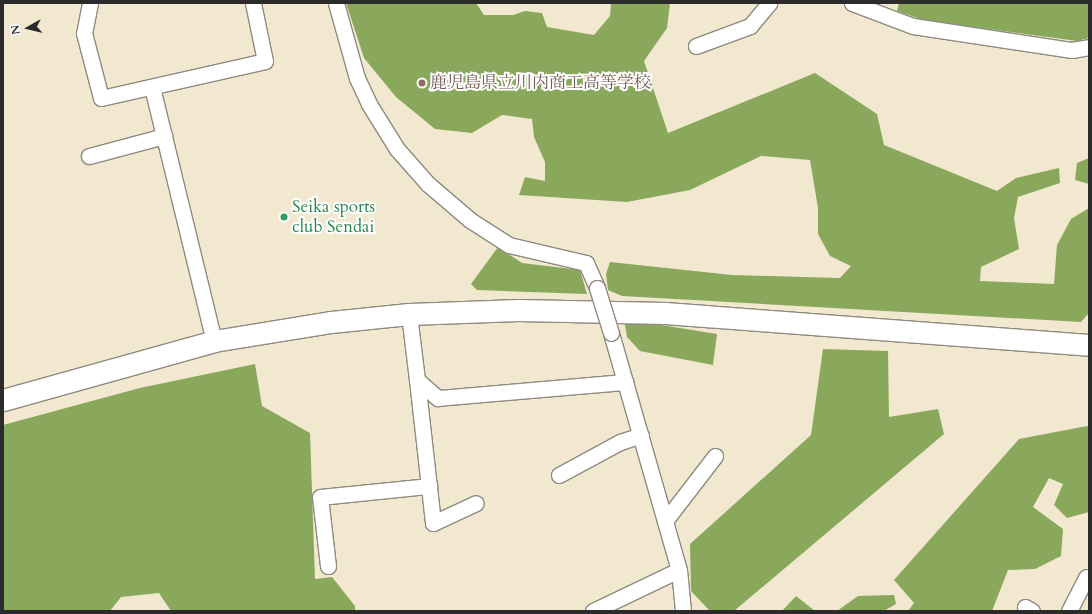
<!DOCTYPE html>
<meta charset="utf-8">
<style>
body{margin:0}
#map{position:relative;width:1092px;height:614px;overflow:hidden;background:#f2e8d0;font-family:Cardo,"Noto Serif JP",serif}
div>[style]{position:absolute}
.forest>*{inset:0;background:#8aa85b}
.roads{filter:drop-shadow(1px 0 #8e8a7e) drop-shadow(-1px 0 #8e8a7e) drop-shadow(0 1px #8e8a7e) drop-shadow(0 -1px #8e8a7e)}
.street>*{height:15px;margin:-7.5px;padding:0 7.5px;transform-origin:7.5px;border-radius:7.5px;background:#fff}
.secondary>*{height:21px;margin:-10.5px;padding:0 10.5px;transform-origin:10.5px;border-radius:10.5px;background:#fff}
.bridges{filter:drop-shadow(1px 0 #8e8a7e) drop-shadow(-1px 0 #8e8a7e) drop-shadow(0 1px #8e8a7e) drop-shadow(0 -1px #8e8a7e)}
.street-bridge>*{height:15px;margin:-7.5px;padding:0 7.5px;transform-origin:7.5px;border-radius:7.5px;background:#fff}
.dots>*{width:11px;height:11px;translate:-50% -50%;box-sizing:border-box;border:2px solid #fff;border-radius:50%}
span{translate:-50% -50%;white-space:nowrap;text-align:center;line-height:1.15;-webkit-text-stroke:4px #fff;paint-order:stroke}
.education-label{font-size:17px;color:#785e54}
.left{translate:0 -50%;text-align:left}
.leisure-label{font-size:17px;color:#27864d}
.frame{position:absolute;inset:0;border:4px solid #2b2b2b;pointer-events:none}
.north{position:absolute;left:8px;top:8px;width:40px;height:40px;-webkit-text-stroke:3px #fff;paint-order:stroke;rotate:262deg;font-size:11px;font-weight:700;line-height:16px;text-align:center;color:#2b2b2b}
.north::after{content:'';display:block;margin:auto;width:14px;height:18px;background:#2b2b2b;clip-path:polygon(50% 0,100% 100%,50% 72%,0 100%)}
</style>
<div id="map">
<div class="forest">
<div style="clip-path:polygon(346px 3px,476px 3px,484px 15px,513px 15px,525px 11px,542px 13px,547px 27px,594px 35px,610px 16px,611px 3px,670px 3px,667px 28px,644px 61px,668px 133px,815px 73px,877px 114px,884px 145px,997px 191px,1016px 178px,1059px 168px,1060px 183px,1018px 197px,1014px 218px,1019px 249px,981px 267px,980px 281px,1054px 284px,1057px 245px,1071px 219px,1089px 208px,1089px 313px,1081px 322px,622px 296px,608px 290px,606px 274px,610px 262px,732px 275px,840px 278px,851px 266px,830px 256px,818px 234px,818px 208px,810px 160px,761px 156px,690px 190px,627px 202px,519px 195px,525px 177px,545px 181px,545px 162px,534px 137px,532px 119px,502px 115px,472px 133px,435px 129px,396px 97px,364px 58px)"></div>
<div style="clip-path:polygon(899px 3px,1089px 3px,1089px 38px,1077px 41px,923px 20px,897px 11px)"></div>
<div style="clip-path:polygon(1089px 158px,1089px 184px,1075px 180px,1077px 163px)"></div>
<div style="clip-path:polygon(498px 247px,522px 263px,580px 270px,587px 294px,477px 290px,471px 284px)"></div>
<div style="clip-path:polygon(624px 319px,717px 334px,713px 365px,640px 351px,627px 337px)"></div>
<div style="clip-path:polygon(823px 349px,888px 351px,889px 417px,938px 409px,944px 434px,734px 611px,710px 611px,691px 591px,690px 544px,811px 435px)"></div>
<div style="clip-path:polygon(255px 364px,262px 406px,310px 433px,315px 579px,332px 577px,355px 606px,355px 611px,171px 611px,159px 593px,121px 597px,110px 611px,3px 611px,3px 425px,140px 388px)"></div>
<div style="clip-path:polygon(1087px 426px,1089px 427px,1089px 512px,1067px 518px,1054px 505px,1063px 484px,1049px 478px,1033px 507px,1063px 529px,1061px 556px,1035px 569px,1008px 570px,992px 611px,908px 611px,914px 603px,894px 580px,1019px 439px)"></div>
<div style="clip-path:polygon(894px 595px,896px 604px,884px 611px,837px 611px,858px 596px)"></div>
<div style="clip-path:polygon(796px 596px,815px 611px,782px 611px)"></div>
</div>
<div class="roads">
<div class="street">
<div style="left:90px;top:3px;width:31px;rotate:101deg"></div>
<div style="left:84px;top:33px;width:67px;rotate:75.3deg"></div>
<div style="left:101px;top:98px;width:168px;rotate:-12.7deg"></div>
<div style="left:265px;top:61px;width:59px;rotate:-101.7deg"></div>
<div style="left:336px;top:3px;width:78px;rotate:74.4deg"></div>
<div style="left:357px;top:78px;width:29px;rotate:65deg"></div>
<div style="left:369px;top:104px;width:53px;rotate:58.1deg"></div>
<div style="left:397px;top:149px;width:47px;rotate:48.5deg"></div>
<div style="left:428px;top:184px;width:55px;rotate:40.6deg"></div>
<div style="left:470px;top:220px;width:46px;rotate:32.7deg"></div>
<div style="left:509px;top:245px;width:79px;rotate:13.2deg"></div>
<div style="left:586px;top:263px;width:27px;rotate:66deg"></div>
<div style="left:852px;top:3px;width:65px;rotate:20.7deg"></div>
<div style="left:913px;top:26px;width:161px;rotate:8.6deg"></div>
<div style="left:1072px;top:50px;width:17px;rotate:-10deg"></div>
<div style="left:696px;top:46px;width:58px;rotate:-20.3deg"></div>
<div style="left:750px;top:26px;width:30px;rotate:-50deg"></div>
<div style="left:152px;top:87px;width:261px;rotate:76.3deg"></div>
<div style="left:89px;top:156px;width:78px;rotate:-14.9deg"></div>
<div style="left:409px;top:314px;width:66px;rotate:83.1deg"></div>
<div style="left:417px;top:380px;width:28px;rotate:41deg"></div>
<div style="left:438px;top:398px;width:188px;rotate:-4.9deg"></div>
<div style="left:611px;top:333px;width:247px;rotate:74deg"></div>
<div style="left:679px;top:570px;width:41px;rotate:84.4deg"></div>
<div style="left:417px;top:380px;width:144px;rotate:83.6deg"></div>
<div style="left:433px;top:523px;width:47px;rotate:-24.9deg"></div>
<div style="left:559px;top:475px;width:69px;rotate:-28.4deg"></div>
<div style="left:620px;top:442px;width:22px;rotate:-18deg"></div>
<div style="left:665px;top:521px;width:82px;rotate:-52.4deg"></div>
<div style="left:328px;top:566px;width:69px;rotate:-96.6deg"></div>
<div style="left:320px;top:497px;width:110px;rotate:-5.8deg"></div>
<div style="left:1025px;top:607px;width:8px;rotate:30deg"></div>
<div style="left:593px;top:611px;width:95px;rotate:-25.5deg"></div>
<div style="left:1069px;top:611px;width:38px;rotate:-63deg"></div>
</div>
<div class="secondary">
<div style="left:3px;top:400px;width:219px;rotate:-15.6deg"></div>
<div style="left:214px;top:341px;width:119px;rotate:-9.2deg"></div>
<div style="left:331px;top:322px;width:78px;rotate:-5.9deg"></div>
<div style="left:409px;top:314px;width:109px;rotate:-2.1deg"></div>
<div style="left:518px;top:310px;width:147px;rotate:1.2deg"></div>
<div style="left:665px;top:313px;width:425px;rotate:4.3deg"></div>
</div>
</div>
<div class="bridges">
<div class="street-bridge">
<div style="left:597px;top:288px;width:47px;rotate:72.7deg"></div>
</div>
</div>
<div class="dots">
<div style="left:422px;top:83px;background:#8d6e63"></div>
<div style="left:284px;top:217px;background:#2e9e5b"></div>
</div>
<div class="education-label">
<span class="left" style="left:430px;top:83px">鹿児島県立川内商工高等学校</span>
</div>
<div class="leisure-label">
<span class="left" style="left:292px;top:217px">Seika sports<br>club Sendai</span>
</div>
<div class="frame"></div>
<div class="north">N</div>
</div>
